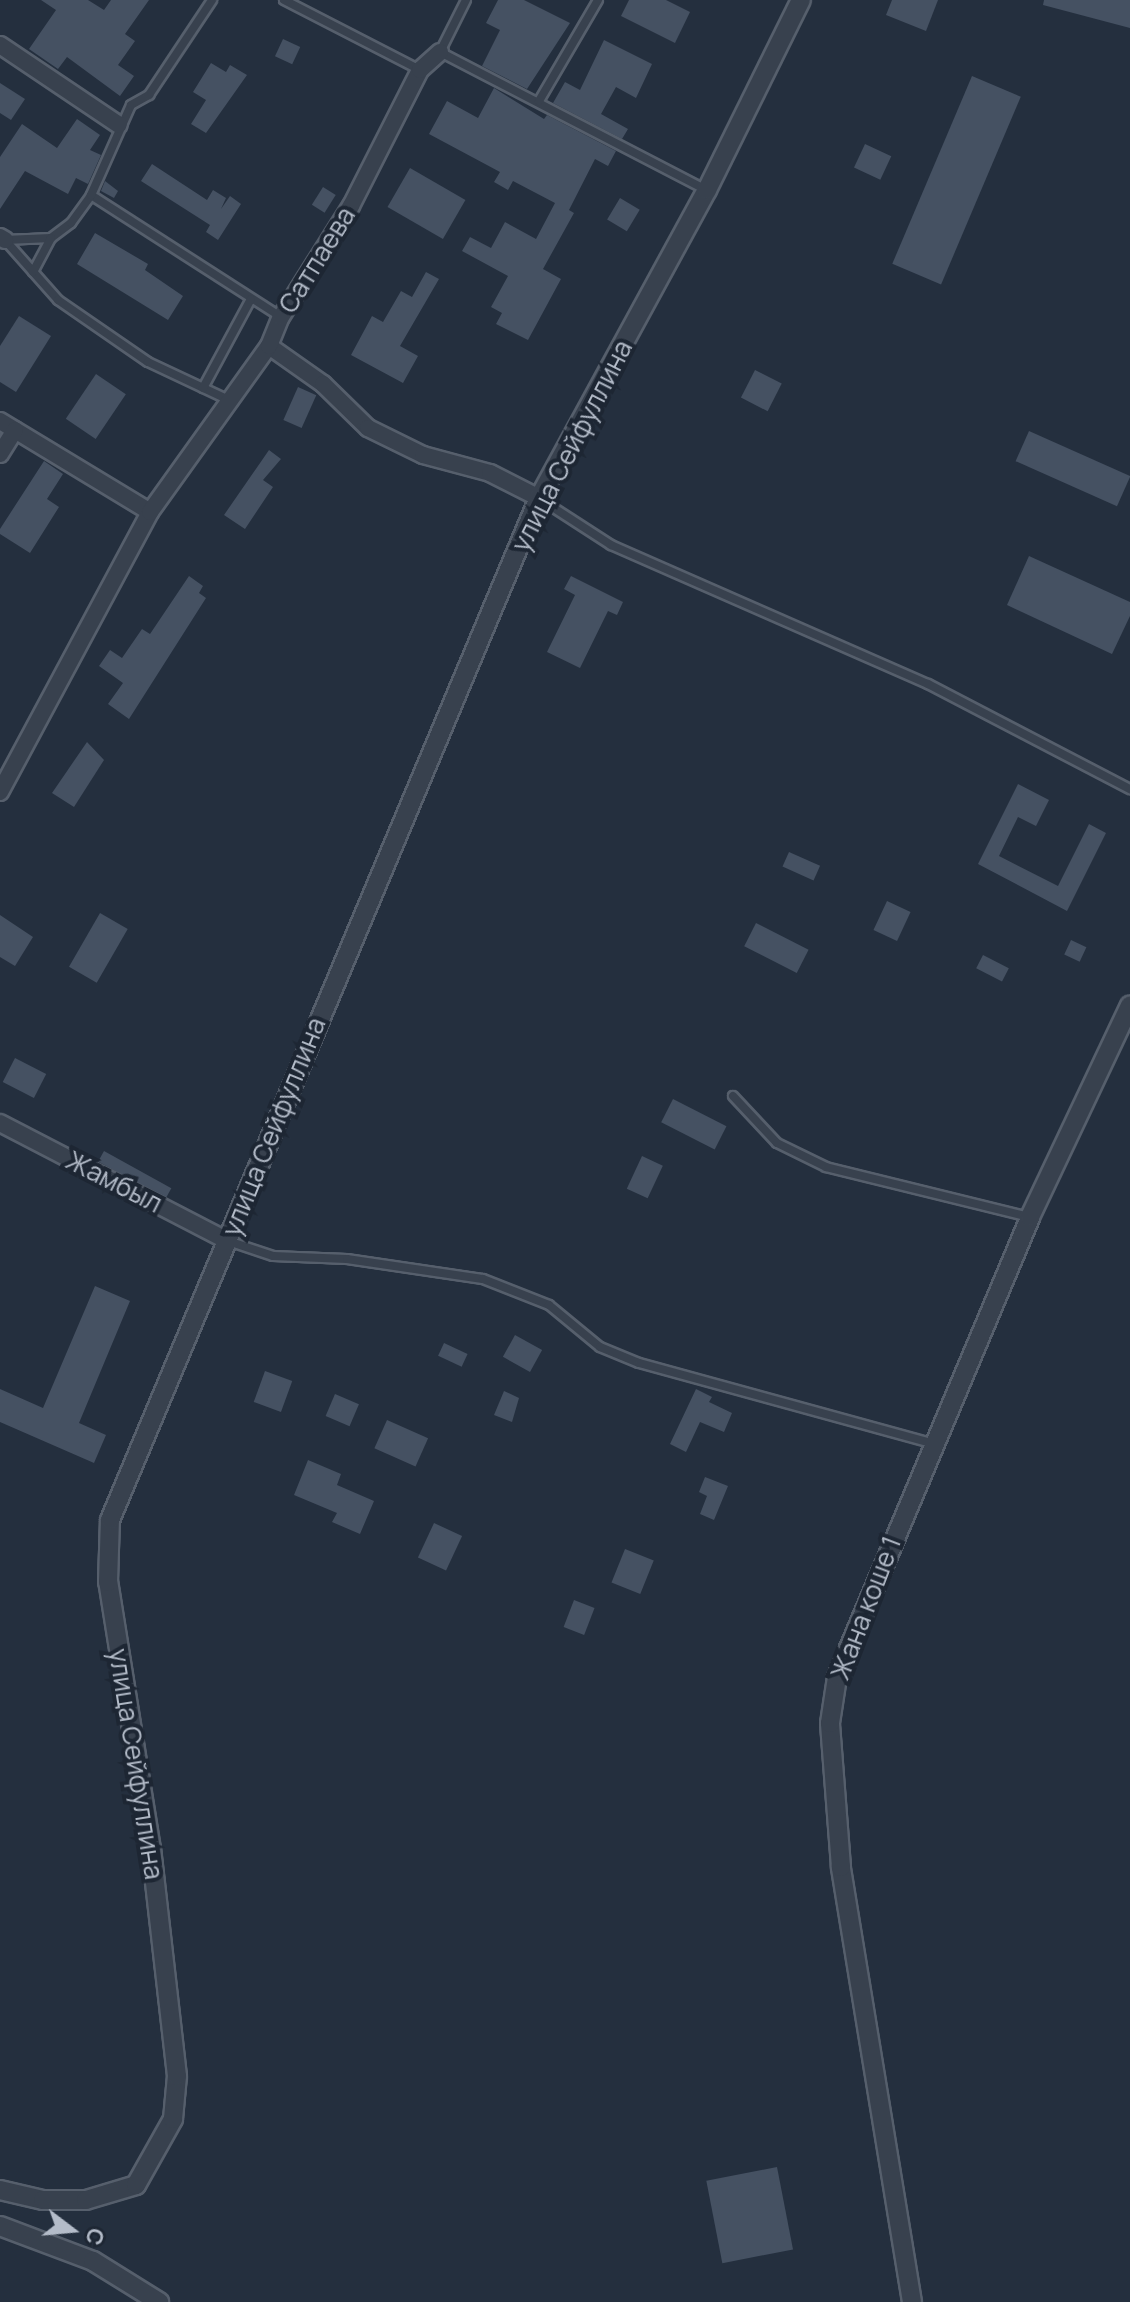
<!DOCTYPE html>
<meta charset="utf-8">
<style>
body{margin:0}
#map{position:relative;width:1130px;height:2302px;overflow:hidden;background:#242f3e;font-family:Manrope,sans-serif}
div>[style]{position:absolute}
.building>*{inset:0;background:#455162;transform-origin:0 0}
.roads{filter:drop-shadow(2px 0 #565f6c) drop-shadow(-2px 0 #565f6c) drop-shadow(0 2px #565f6c) drop-shadow(0 -2px #565f6c)}
.service>*{height:8px;margin:-4px;padding:0 4px;transform-origin:4px;border-radius:4px;background:#38414e}
.minor>*{height:16px;margin:-8px;padding:0 8px;transform-origin:8px;border-radius:8px;background:#38414e}
.tertiary>*{height:18px;margin:-9px;padding:0 9px;transform-origin:9px;border-radius:9px;background:#38414e}
span{translate:-50% -50%;white-space:nowrap;text-align:center;line-height:1.15;-webkit-text-stroke:8px #1d2633;paint-order:stroke}
.street-label{font-size:26px;color:#b4bcc9}
.north{position:absolute;left:32px;top:2190px;width:80px;height:80px;-webkit-text-stroke:6px #1d2633;paint-order:stroke;rotate:106deg;font-size:22px;font-weight:700;line-height:32px;text-align:center;color:#b4bcc9}
.north::after{content:'';display:block;margin:auto;width:28px;height:36px;background:#b4bcc9;clip-path:polygon(50% 0,100% 100%,50% 72%,0 100%)}
</style>
<div id="map">
<div class="building">
<div style="clip-path:polygon(41px 0,88px 0,104px 10px,111px 0,149px 0,125px 34px,135px 41px,118px 65px,134px 76px,120px 96px,67px 57px,58px 69px,29px 49px,56px 10px)"></div>
<div style="clip-path:polygon(498px 0,524px 0,570px 23px,527px 89px,482px 66px,500px 30px,486px 23px)"></div>
<div style="clip-path:polygon(629px 0,666px 0,690px 12px,675px 43px,621px 16px)"></div>
<div style="clip-path:polygon(892px 0,938px 0,926px 31px,886px 15px)"></div>
<div style="clip-path:polygon(1044px 0,1130px 0,1130px 28px,1043px 5px)"></div>
<div style="left:283px;top:39px;width:19px;height:19px;rotate:25deg"></div>
<div style="clip-path:polygon(604px 40px,652px 64px,636px 98px,616px 87px,601px 114px,628px 129px,622px 139px,553px 103px,565px 82px,580px 90px)"></div>
<div style="clip-path:polygon(211px 63px,226px 72px,230px 65px,247px 75px,206px 133px,191px 124px,206px 100px,193px 92px)"></div>
<div style="left:972px;top:76px;width:53px;height:204px;rotate:23deg"></div>
<div style="clip-path:polygon(0 83px,25px 99px,11px 120px,0 113px)"></div>
<div style="clip-path:polygon(494px 88px,544px 119px,547px 115px,616px 151px,608px 166px,595px 159px,569px 210px,574px 213px,543px 269px,561px 279px,528px 340px,496px 324px,502px 313px,491px 307px,508px 276px,462px 251px,470px 237px,491px 248px,505px 222px,536px 239px,555px 203px,513px 181px,508px 190px,494px 182px,500px 172px,429px 134px,447px 101px,478px 118px)"></div>
<div style="clip-path:polygon(77px 119px,100px 135px,90px 150px,101px 155px,88px 184px,76px 178px,68px 194px,25px 171px,0 209px,0 157px,22px 124px,57px 148px)"></div>
<div style="left:865px;top:144px;width:29px;height:26px;rotate:25deg"></div>
<div style="clip-path:polygon(152px 164px,207px 200px,213px 190px,226px 198px,221px 209px,230px 196px,241px 204px,218px 240px,206px 232px,210px 225px,141px 181px)"></div>
<div style="left:410px;top:168px;width:64px;height:45px;rotate:30deg"></div>
<div style="clip-path:polygon(105px 181px,118px 191px,114px 198px,101px 191px)"></div>
<div style="left:323px;top:187px;width:15px;height:21px;rotate:32deg"></div>
<div style="left:620px;top:198px;width:23px;height:25px;rotate:31deg"></div>
<div style="clip-path:polygon(95px 233px,148px 264px,145px 270px,183px 296px,168px 320px,77px 264px)"></div>
<div style="clip-path:polygon(426px 272px,439px 279px,400px 346px,418px 356px,403px 383px,351px 355px,372px 316px,383px 322px,401px 291px,412px 297px)"></div>
<div style="clip-path:polygon(19px 316px,51px 336px,16px 392px,0 382px,0 346px)"></div>
<div style="left:755px;top:370px;width:30px;height:31px;rotate:27deg"></div>
<div style="left:96px;top:374px;width:36px;height:54px;rotate:34deg"></div>
<div style="left:298px;top:387px;width:20px;height:36px;rotate:24deg"></div>
<div style="left:1029px;top:431px;width:111px;height:33px;rotate:24deg"></div>
<div style="clip-path:polygon(269px 450px,281px 459px,263px 480px,273px 487px,245px 529px,224px 515px)"></div>
<div style="clip-path:polygon(44px 461px,63px 474px,47px 499px,59px 507px,30px 553px,0 534px,0 529px)"></div>
<div style="clip-path:polygon(1029px 556px,1130px 602px,1130px 616px,1112px 654px,1007px 605px)"></div>
<div style="clip-path:polygon(189px 576px,203px 586px,199px 593px,206px 598px,129px 719px,108px 704px,123px 683px,99px 666px,110px 650px,122px 658px,142px 629px,150px 634px)"></div>
<div style="clip-path:polygon(571px 576px,623px 602px,617px 615px,608px 611px,580px 668px,547px 652px,575px 595px,564px 589px)"></div>
<div style="clip-path:polygon(87px 742px,104px 760px,74px 807px,52px 793px)"></div>
<div style="clip-path:polygon(1018px 784px,1049px 800px,1036px 826px,1018px 817px,999px 856px,1058px 886px,1089px 824px,1106px 833px,1067px 911px,978px 864px)"></div>
<div style="left:789px;top:852px;width:34px;height:16px;rotate:24deg"></div>
<div style="left:887px;top:901px;width:26px;height:32px;rotate:25deg"></div>
<div style="left:100px;top:913px;width:32px;height:62px;rotate:30deg"></div>
<div style="clip-path:polygon(0 915px,33px 937px,15px 966px,0 957px)"></div>
<div style="left:756px;top:923px;width:59px;height:26px;rotate:27deg"></div>
<div style="left:1071px;top:940px;width:17px;height:16px;rotate:25deg"></div>
<div style="left:983px;top:955px;width:29px;height:15px;rotate:27deg"></div>
<div style="left:15px;top:1058px;width:35px;height:27px;rotate:27deg"></div>
<div style="left:673px;top:1099px;width:60px;height:26px;rotate:27deg"></div>
<div style="left:104px;top:1151px;width:77px;height:12px;rotate:29deg"></div>
<div style="left:642px;top:1156px;width:23px;height:36px;rotate:25deg"></div>
<div style="clip-path:polygon(95px 1286px,130px 1301px,79px 1423px,106px 1435px,94px 1463px,0 1422px,0 1389px,43px 1408px)"></div>
<div style="left:515px;top:1335px;width:31px;height:25px;rotate:29deg"></div>
<div style="left:444px;top:1343px;width:26px;height:14px;rotate:25deg"></div>
<div style="left:265px;top:1371px;width:29px;height:33px;rotate:20deg"></div>
<div style="clip-path:polygon(696px 1389px,712px 1397px,709px 1402px,732px 1413px,724px 1432px,700px 1422px,686px 1452px,670px 1444px)"></div>
<div style="clip-path:polygon(504px 1391px,519px 1398px,512px 1422px,494px 1415px)"></div>
<div style="left:335px;top:1394px;width:26px;height:24px;rotate:23deg"></div>
<div style="left:387px;top:1420px;width:45px;height:31px;rotate:24deg"></div>
<div style="clip-path:polygon(308px 1460px,341px 1474px,337px 1485px,374px 1501px,360px 1534px,332px 1522px,337px 1513px,294px 1495px)"></div>
<div style="clip-path:polygon(705px 1477px,728px 1486px,714px 1520px,700px 1514px,707px 1496px,699px 1492px)"></div>
<div style="left:434px;top:1523px;width:31px;height:38px;rotate:25deg"></div>
<div style="left:625px;top:1549px;width:31px;height:36px;rotate:22deg"></div>
<div style="left:574px;top:1600px;width:22px;height:29px;rotate:21deg"></div>
<div style="left:777px;top:2167px;width:84px;height:72px;rotate:79deg"></div>
</div>
<div class="roads">
<div class="service">
<div style="left:284px;top:0;width:153px;rotate:27.2deg"></div>
<div style="left:466px;top:0;width:58px;rotate:116.6deg"></div>
<div style="left:440px;top:52px;width:300px;rotate:27.4deg"></div>
<div style="left:539px;top:101px;width:117px;rotate:-59.7deg"></div>
<div style="left:91px;top:195px;width:226px;rotate:32.7deg"></div>
<div style="left:5px;top:240px;width:46px;rotate:-2.5deg"></div>
<div style="left:51px;top:238px;width:25px;rotate:-37deg"></div>
<div style="left:71px;top:223px;width:34px;rotate:-54deg"></div>
<div style="left:91px;top:195px;width:98px;rotate:-66deg"></div>
<div style="left:131px;top:105px;width:21px;rotate:-29deg"></div>
<div style="left:149px;top:95px;width:114px;rotate:-56.4deg"></div>
<div style="left:5px;top:240px;width:80px;rotate:48.5deg"></div>
<div style="left:58px;top:300px;width:109px;rotate:34.6deg"></div>
<div style="left:148px;top:362px;width:89px;rotate:25.1deg"></div>
<div style="left:33px;top:272px;width:38px;rotate:-62deg"></div>
<div style="left:203px;top:388px;width:101px;rotate:-61.7deg"></div>
<div style="left:540px;top:499px;width:85px;rotate:32.9deg"></div>
<div style="left:611px;top:545px;width:346px;rotate:23.7deg"></div>
<div style="left:928px;top:684px;width:228px;rotate:27.5deg"></div>
<div style="left:733px;top:1096px;width:64px;rotate:46.9deg"></div>
<div style="left:777px;top:1143px;width:55px;rotate:26.1deg"></div>
<div style="left:826px;top:1167px;width:209px;rotate:13.8deg"></div>
<div style="left:228px;top:1241px;width:47px;rotate:18.4deg"></div>
<div style="left:273px;top:1256px;width:74px;rotate:2.3deg"></div>
<div style="left:347px;top:1259px;width:137px;rotate:8.4deg"></div>
<div style="left:483px;top:1279px;width:71px;rotate:21.5deg"></div>
<div style="left:549px;top:1305px;width:66px;rotate:39.5deg"></div>
<div style="left:600px;top:1347px;width:42px;rotate:22.3deg"></div>
<div style="left:639px;top:1363px;width:304px;rotate:15.3deg"></div>
</div>
<div class="minor">
<div style="left:0;top:45px;width:143px;rotate:33.9deg"></div>
<div style="left:0;top:237px;width:6px;rotate:31deg"></div>
<div style="left:269px;top:346px;width:66px;rotate:35.1deg"></div>
<div style="left:323px;top:384px;width:63px;rotate:44.4deg"></div>
<div style="left:368px;top:428px;width:61px;rotate:26.1deg"></div>
<div style="left:423px;top:455px;width:69px;rotate:15deg"></div>
<div style="left:490px;top:473px;width:55px;rotate:27deg"></div>
<div style="left:0;top:421px;width:175px;rotate:31.2deg"></div>
<div style="left:0;top:454px;width:28px;rotate:-58deg"></div>
<div style="left:0;top:792px;width:318px;rotate:-61.8deg"></div>
<div style="left:150px;top:512px;width:204px;rotate:-54.4deg"></div>
<div style="left:269px;top:346px;width:31px;rotate:-68deg"></div>
<div style="left:281px;top:317px;width:131px;rotate:-57.8deg"></div>
<div style="left:351px;top:206px;width:153px;rotate:-63.1deg"></div>
<div style="left:420px;top:70px;width:27px;rotate:-42deg"></div>
<div style="left:0;top:1123px;width:257px;rotate:27.4deg"></div>
</div>
<div class="tertiary">
<div style="left:0;top:2190px;width:44px;rotate:13.1deg"></div>
<div style="left:43px;top:2200px;width:43px"></div>
<div style="left:86px;top:2200px;width:52px;rotate:-16.7deg"></div>
<div style="left:136px;top:2185px;width:76px;rotate:-60.7deg"></div>
<div style="left:173px;top:2119px;width:43px;rotate:-84.7deg"></div>
<div style="left:177px;top:2076px;width:228px;rotate:-96.5deg"></div>
<div style="left:151px;top:1849px;width:270px;rotate:-99.1deg"></div>
<div style="left:108px;top:1582px;width:62px;rotate:-88.2deg"></div>
<div style="left:110px;top:1520px;width:1108px;rotate:-67.23deg"></div>
<div style="left:539px;top:498px;width:351px;rotate:-61.4deg"></div>
<div style="left:707px;top:190px;width:212px;rotate:-63.7deg"></div>
<div style="left:0;top:2226px;width:99px;rotate:20.6deg"></div>
<div style="left:93px;top:2261px;width:78px;rotate:31.8deg"></div>
<div style="left:912px;top:2302px;width:441px;rotate:-99.3deg"></div>
<div style="left:841px;top:1867px;width:144px;rotate:-94.4deg"></div>
<div style="left:830px;top:1723px;width:47px;rotate:-81.3deg"></div>
<div style="left:837px;top:1677px;width:499px;rotate:-67.2deg"></div>
<div style="left:1030px;top:1217px;width:234px;rotate:-64.7deg"></div>
</div>
</div>
<div class="street-label">
<span style="left:317px;top:260px;rotate:-58deg">Сатпаева</span>
<span style="left:572px;top:446px;rotate:-63deg">улица Сейфуллина</span>
<span style="left:274px;top:1127px;rotate:-68deg">улица Сейфуллина</span>
<span style="left:114px;top:1182px;rotate:27deg">Жамбыл</span>
<span style="left:866px;top:1608px;rotate:-69deg">Жана коше 1</span>
<span style="left:136px;top:1764px;rotate:81deg">улица Сейфуллина</span>
</div>
<div class="north">С</div>
</div>
